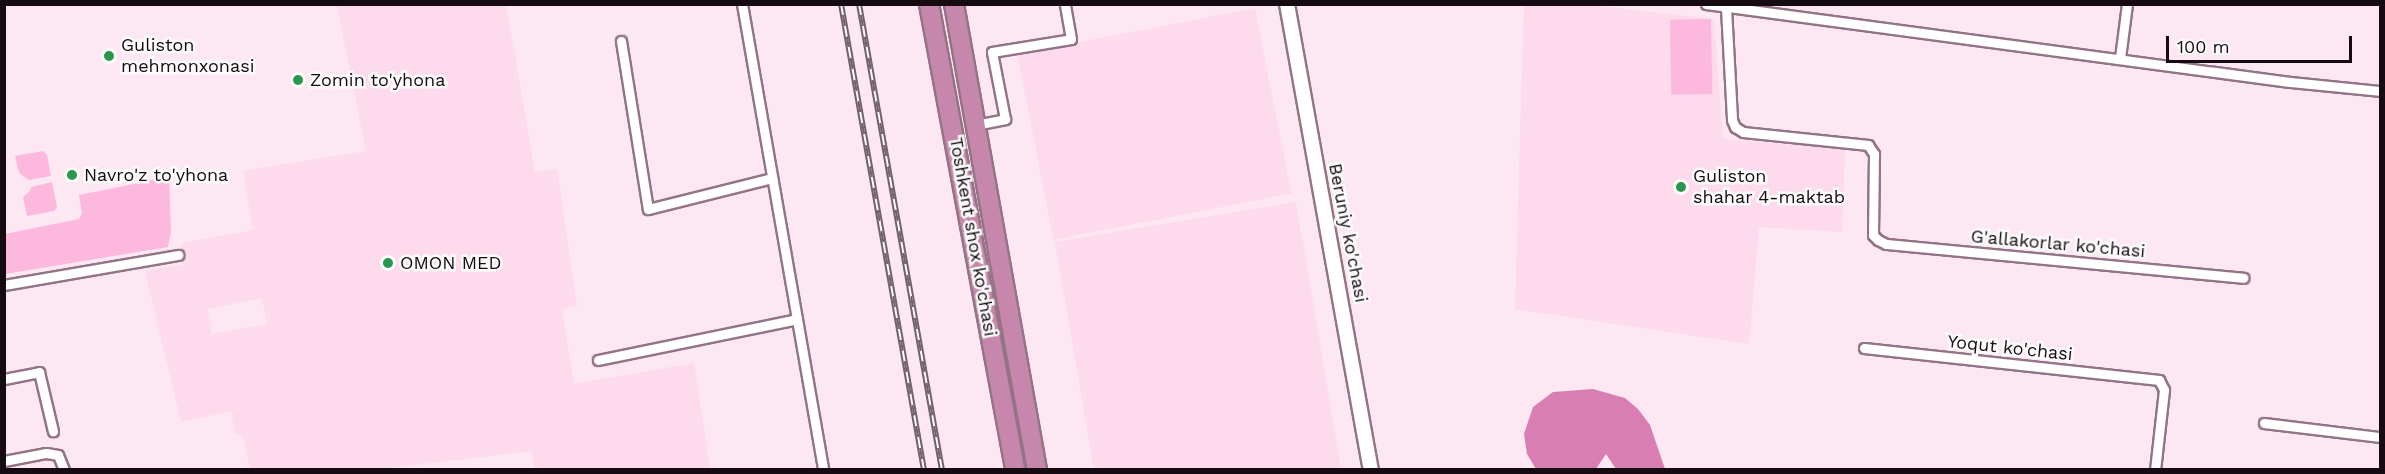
<!DOCTYPE html>
<style>
body{margin:0}
#map{position:relative;width:2385px;height:474px;overflow:hidden;background:#fce7f2;font-family:"Work Sans",sans-serif}
div>[style]{position:absolute}
.built>*{inset:0;background:#fddaec;transform-origin:0 0}
.green>*{inset:0;background:#fdb8de;transform-origin:0 0}
.water>*{inset:0;background:#d87eb2}
.roads{filter:drop-shadow(2px 0 #937485) drop-shadow(-2px 0 #937485) drop-shadow(0 2px #937485) drop-shadow(0 -2px #937485)}
.street>*{height:9px;margin:-4.5px;padding:0 4.5px;transform-origin:4.5px;border-radius:4.5px;background:#fff}
.secondary>*{height:14px;margin:-7px;padding:0 7px;transform-origin:7px;border-radius:7px;background:#fff}
.highway>*{height:18px;margin:-9px;padding:0 9px;transform-origin:9px;border-radius:9px;background:#c786ab}
.rail>*{height:6px;margin-top:-3px;transform-origin:0;background:repeating-linear-gradient(90deg,#fbfbfb 0 11px,#71626a 0 22px);box-sizing:border-box;border-block:2px solid #71626a}
.dots>*{width:16px;height:16px;translate:-50% -50%;box-sizing:border-box;border:3px solid #fbfbfb;border-radius:50%}
span{translate:-50% -50%;white-space:nowrap;text-align:center;line-height:1.15;-webkit-text-stroke:5px #fbfbfb;paint-order:stroke}
.poi-label{font-size:18px;color:#160b11}
.left{translate:0 -50%;text-align:left}
.street-label{font-size:18px;color:#160b11}
.frame{position:absolute;inset:0;border:6px solid #160b11;pointer-events:none}
.scale{position:absolute;left:2166px;top:36px;width:186px;height:27px;box-sizing:border-box;border:3px solid #160b11;border-top:0;padding-left:8px;font-size:18px;line-height:21px;white-space:nowrap;color:#160b11;-webkit-text-stroke:4px #fbfbfb;paint-order:stroke}
</style>
<div id="map">
<div class="built">
<div style="clip-path:polygon(evenodd,337px 5px,506px 5px,535px 172px,557px 169px,577px 306px,562px 309px,574px 384px,694px 363px,710px 469px,535px 469px,531px 451px,381px 469px,247px 469px,250px 468px,243px 437px,235px 433px,231px 411px,181px 422px,145px 271px,183px 265px,182px 243px,253px 230px,243px 171px,366px 151px,337px 5px,262px 298px,267px 324px,212px 334px,207px 309px,262px 298px)"></div>
<div style="clip-path:polygon(1524px 5px,1590px 5px,1714px 19px,1723px 139px,1845px 149px,1842px 232px,1759px 227px,1749px 344px,1515px 309px)"></div>
<div style="left:1255px;top:8px;width:189px;height:242px;rotate:79deg"></div>
<div style="clip-path:polygon(1296px 202px,1341px 469px,1094px 469px,1055px 242px)"></div>
</div>
<div class="green">
<div style="left:1711px;top:19px;width:75px;height:41px;rotate:89deg"></div>
<div style="clip-path:polygon(43px 151px,47px 155px,51px 176px,29px 180px,19px 173px,15px 156px)"></div>
<div style="clip-path:polygon(169px 177px,171px 231px,168px 247px,5px 274px,5px 234px,79px 219px,82px 213px,79px 195px)"></div>
<div style="clip-path:polygon(52px 182px,57px 207px,54px 211px,27px 216px,23px 197px,30px 191px,31px 187px)"></div>
</div>
<div class="water">
<div style="clip-path:polygon(1593px 389px,1625px 398px,1638px 409px,1650px 425px,1665px 469px,1616px 469px,1606px 454px,1596px 469px,1536px 469px,1527px 454px,1524px 434px,1533px 407px,1553px 392px)"></div>
</div>
<div class="roads">
<div class="street">
<div style="left:742px;top:4px;width:473px;rotate:80.1deg"></div>
<div style="left:1706px;top:4px;width:589px;rotate:7.61deg"></div>
<div style="left:2290px;top:82px;width:90px;rotate:5.7deg"></div>
<div style="left:1726px;top:8px;width:112px;rotate:86.9deg"></div>
<div style="left:1732px;top:120px;width:8px;rotate:67deg"></div>
<div style="left:1735px;top:127px;width:9px;rotate:32deg"></div>
<div style="left:1743px;top:132px;width:126px;rotate:5.9deg"></div>
<div style="left:1868px;top:145px;width:11px;rotate:56deg"></div>
<div style="left:1874px;top:154px;width:81px;rotate:90.7deg"></div>
<div style="left:1873px;top:235px;width:7px;rotate:45deg"></div>
<div style="left:1878px;top:240px;width:9px;rotate:27deg"></div>
<div style="left:1886px;top:244px;width:359px;rotate:5.4deg"></div>
<div style="left:621px;top:41px;width:170px;rotate:80.9deg"></div>
<div style="left:648px;top:209px;width:128px;rotate:-14deg"></div>
<div style="left:2120px;top:58px;width:54px;rotate:-82.6deg"></div>
<div style="left:975px;top:125px;width:31px;rotate:-11deg"></div>
<div style="left:1005px;top:119px;width:68px;rotate:-101deg"></div>
<div style="left:992px;top:52px;width:80px;rotate:-9.3deg"></div>
<div style="left:1071px;top:39px;width:36px;rotate:-100deg"></div>
<div style="left:4px;top:285px;width:177px;rotate:-9.8deg"></div>
<div style="left:1864px;top:348px;width:297px;rotate:6.2deg"></div>
<div style="left:2159px;top:380px;width:11px;rotate:63deg"></div>
<div style="left:2164px;top:390px;width:81px;rotate:96.4deg"></div>
<div style="left:598px;top:360px;width:203px;rotate:-11.6deg"></div>
<div style="left:4px;top:379px;width:36px;rotate:-11deg"></div>
<div style="left:39px;top:372px;width:61px;rotate:76.7deg"></div>
<div style="left:2264px;top:423px;width:117px;rotate:6.9deg"></div>
<div style="left:4px;top:461px;width:43px;rotate:-10.8deg"></div>
<div style="left:46px;top:453px;width:12px;rotate:9deg"></div>
<div style="left:58px;top:455px;width:16px;rotate:68deg"></div>
</div>
<div class="secondary">
<div style="left:1287px;top:4px;width:474px;rotate:79.8deg"></div>
</div>
<div class="highway">
<div style="left:929px;top:4px;width:474px;rotate:79.5deg"></div>
<div style="left:954px;top:4px;width:473px;rotate:79.9deg"></div>
</div>
</div>
<div class="rail">
<div style="left:841px;top:4px;width:473px;rotate:79.9deg"></div>
<div style="left:859px;top:4px;width:473px;rotate:79.9deg"></div>
</div>
<div class="dots">
<div style="left:109px;top:56px;background:#29954d"></div>
<div style="left:298px;top:80px;background:#29954d"></div>
<div style="left:72px;top:175px;background:#29954d"></div>
<div style="left:1681px;top:187px;background:#29954d"></div>
<div style="left:388px;top:263px;background:#29954d"></div>
</div>
<div class="poi-label">
<span class="left" style="left:121px;top:56px">Guliston<br>mehmonxonasi</span>
<span class="left" style="left:310px;top:80px">Zomin to'yhona</span>
<span class="left" style="left:84px;top:175px">Navro'z to'yhona</span>
<span class="left" style="left:1693px;top:187px">Guliston<br>shahar 4-maktab</span>
<span class="left" style="left:400px;top:263px">OMON MED</span>
</div>
<div class="street-label">
<span style="left:1348px;top:233px;rotate:79deg">Beruniy ko'chasi</span>
<span style="left:973px;top:237px;rotate:80deg">Toshkent shox ko'chasi</span>
<span style="left:2058px;top:244px;rotate:5deg">G'allakorlar ko'chasi</span>
<span style="left:2010px;top:348px;rotate:6deg">Yoqut ko'chasi</span>
</div>
<div class="frame"></div>
<div class="scale">100 m</div>
</div>
